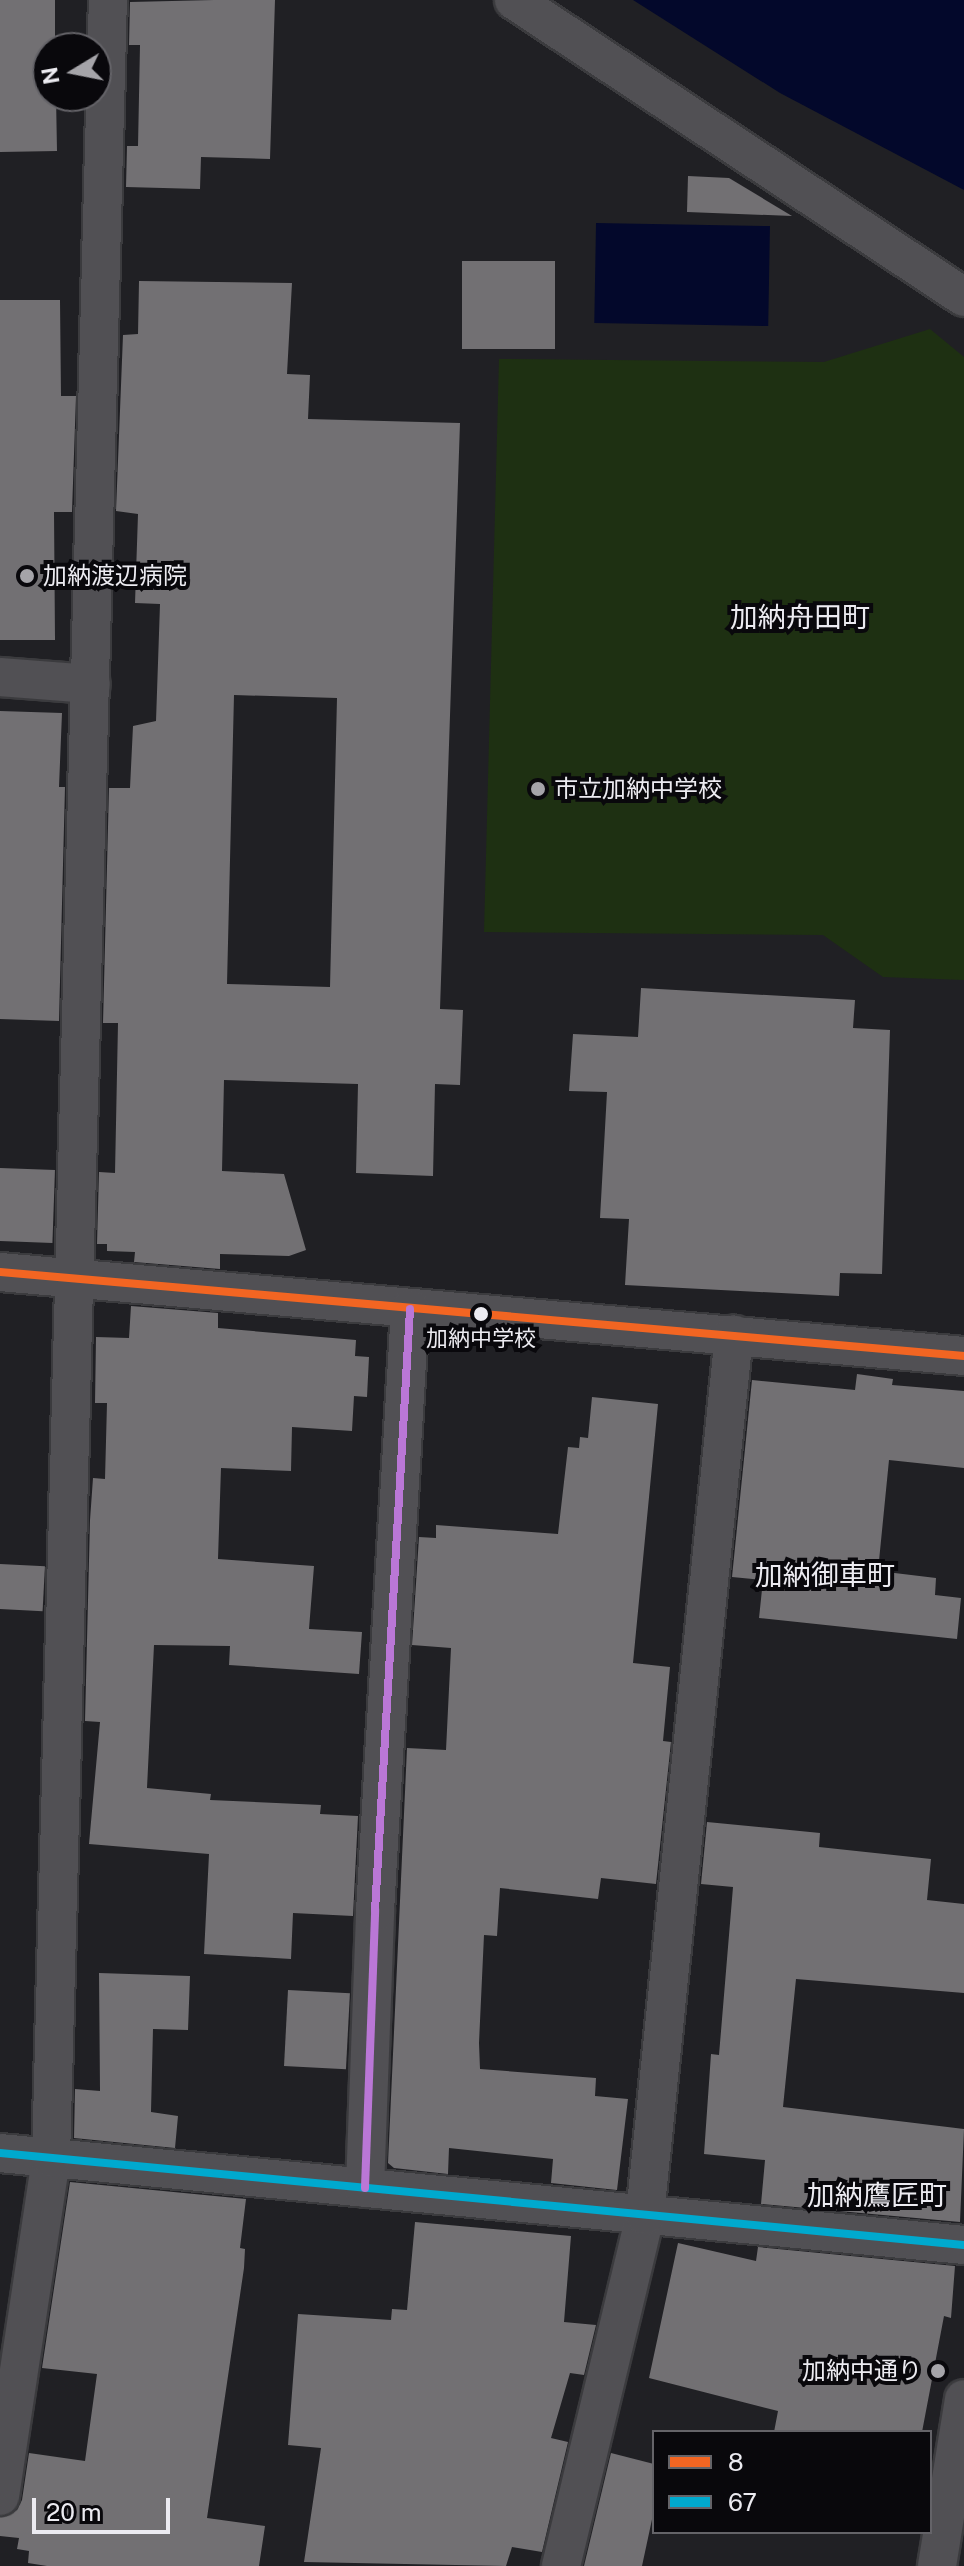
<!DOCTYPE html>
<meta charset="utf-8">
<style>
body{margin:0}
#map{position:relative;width:964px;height:2566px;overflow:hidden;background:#202024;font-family:"Public Sans","Noto Sans JP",sans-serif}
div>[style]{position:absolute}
.green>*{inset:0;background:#1e3012}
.water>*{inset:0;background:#03082b;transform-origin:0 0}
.building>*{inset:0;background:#727073;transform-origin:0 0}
.roads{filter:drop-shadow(2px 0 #3b3b3e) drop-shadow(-2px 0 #3b3b3e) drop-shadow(0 2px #3b3b3e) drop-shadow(0 -2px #3b3b3e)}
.minor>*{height:38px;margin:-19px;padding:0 19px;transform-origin:19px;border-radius:19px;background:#515054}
.bus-1>*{height:8px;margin:-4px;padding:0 4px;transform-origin:4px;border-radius:4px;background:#f26522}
.bus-2>*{height:8px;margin:-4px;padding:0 4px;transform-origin:4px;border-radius:4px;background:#00a9ce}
.bus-3>*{height:8px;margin:-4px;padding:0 4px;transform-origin:4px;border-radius:4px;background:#ba77d6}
.dots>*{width:22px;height:22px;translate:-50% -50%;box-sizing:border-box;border:4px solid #09080c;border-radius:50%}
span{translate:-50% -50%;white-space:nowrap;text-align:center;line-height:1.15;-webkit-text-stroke:8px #09080c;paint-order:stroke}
.bus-label{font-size:22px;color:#ecebf1}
.poi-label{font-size:24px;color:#ecebf1}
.left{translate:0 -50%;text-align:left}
.right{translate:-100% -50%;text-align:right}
.quarter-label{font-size:28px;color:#ecebf1}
.legend{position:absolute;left:652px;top:2430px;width:280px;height:104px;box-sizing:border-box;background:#09080c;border:2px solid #646368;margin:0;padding:10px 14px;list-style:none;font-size:24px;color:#ecebf1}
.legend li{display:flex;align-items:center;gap:16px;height:40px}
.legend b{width:40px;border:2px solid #646368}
.north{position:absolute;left:32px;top:32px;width:80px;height:80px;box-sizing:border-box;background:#09080c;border:2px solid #646368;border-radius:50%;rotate:260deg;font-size:22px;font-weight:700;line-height:32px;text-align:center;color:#ecebf1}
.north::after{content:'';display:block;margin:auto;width:28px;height:36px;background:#a5a4a9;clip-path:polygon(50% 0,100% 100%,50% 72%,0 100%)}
.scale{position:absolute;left:32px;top:2498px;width:138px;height:36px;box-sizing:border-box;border:4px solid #ecebf1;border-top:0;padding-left:10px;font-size:24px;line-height:28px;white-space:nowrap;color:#ecebf1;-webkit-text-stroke:6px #09080c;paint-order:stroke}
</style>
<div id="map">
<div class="green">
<div style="clip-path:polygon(930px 329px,964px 357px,964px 980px,883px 977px,823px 935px,484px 932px,499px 359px,824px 362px)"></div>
</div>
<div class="water">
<div style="clip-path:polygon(633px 0,964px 0,964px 190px,780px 93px)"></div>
<div style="left:596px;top:223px;width:174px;height:100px;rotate:1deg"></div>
</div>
<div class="building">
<div style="clip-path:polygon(0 0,55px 0,55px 48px,48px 48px,48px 96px,56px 96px,57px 151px,0 152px)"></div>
<div style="clip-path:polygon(214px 0,275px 0,270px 159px,201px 157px,200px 189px,126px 187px,127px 146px,138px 146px,140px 45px,129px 45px,130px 2px)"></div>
<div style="clip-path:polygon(688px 176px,729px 178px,792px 216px,687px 212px)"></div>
<div style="left:462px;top:261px;width:93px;height:88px"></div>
<div style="clip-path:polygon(evenodd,139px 281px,292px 283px,287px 374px,310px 375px,308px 419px,460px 423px,440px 1009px,463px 1010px,460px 1085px,435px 1084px,433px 1176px,356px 1173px,358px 1084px,224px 1080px,222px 1171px,284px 1174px,306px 1250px,289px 1256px,220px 1254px,220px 1269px,134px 1262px,135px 1252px,107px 1251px,107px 1244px,97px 1244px,99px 1172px,115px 1173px,118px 1023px,103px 1023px,109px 788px,130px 788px,133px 726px,156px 721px,160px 604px,135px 603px,138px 514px,116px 511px,123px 335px,138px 334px,139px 281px,234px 695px,337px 698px,330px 987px,227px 984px,234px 695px)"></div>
<div style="clip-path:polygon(0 300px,60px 300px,61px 396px,76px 396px,72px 512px,54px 512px,55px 640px,0 640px)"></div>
<div style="clip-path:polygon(0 711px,62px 713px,59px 787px,65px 787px,59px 1021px,0 1019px)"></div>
<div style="clip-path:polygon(641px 988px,855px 1000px,853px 1028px,890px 1030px,882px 1274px,840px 1273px,839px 1296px,625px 1285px,629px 1219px,600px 1218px,607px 1092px,569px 1091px,573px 1034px,638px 1037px)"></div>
<div style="left:0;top:1168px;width:55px;height:73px;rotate:2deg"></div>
<div style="clip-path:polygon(131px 1306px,218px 1313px,218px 1328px,356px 1340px,355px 1356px,369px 1357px,367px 1397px,354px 1396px,352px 1431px,292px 1427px,291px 1471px,221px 1468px,218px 1559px,314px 1566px,309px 1629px,362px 1632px,359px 1674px,229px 1665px,230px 1646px,154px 1645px,147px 1788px,211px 1794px,210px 1800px,321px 1805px,320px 1814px,358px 1816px,353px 1916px,293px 1913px,291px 1959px,204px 1954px,209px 1854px,89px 1844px,100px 1722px,85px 1721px,90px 1520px,93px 1478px,105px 1479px,107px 1403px,95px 1403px,96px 1337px,129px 1338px)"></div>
<div style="clip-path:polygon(857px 1374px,893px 1379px,892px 1385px,964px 1391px,964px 1468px,889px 1460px,878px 1571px,936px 1578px,935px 1595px,961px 1598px,957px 1639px,759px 1618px,763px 1580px,732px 1577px,752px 1380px,855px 1390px)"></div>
<div style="clip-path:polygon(592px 1397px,658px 1404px,633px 1663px,670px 1667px,663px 1741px,671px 1742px,656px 1884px,601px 1878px,598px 1899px,500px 1888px,497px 1936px,484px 1935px,479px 2043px,480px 2069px,596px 2078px,595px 2096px,628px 2099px,617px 2190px,551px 2183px,553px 2159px,449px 2148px,448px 2174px,394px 2168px,388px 2163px,407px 1748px,446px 1750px,451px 1648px,412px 1645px,419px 1537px,436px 1538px,436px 1525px,558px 1534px,568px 1447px,579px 1448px,580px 1437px,588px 1438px)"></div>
<div style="left:0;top:1564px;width:45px;height:45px;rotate:3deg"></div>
<div style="clip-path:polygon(707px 1822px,820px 1833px,819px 1847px,931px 1859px,927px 1900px,964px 1904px,964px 1993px,796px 1979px,783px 2107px,964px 2129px,960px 2222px,761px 2204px,765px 2160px,704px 2154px,711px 2054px,719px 2055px,733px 1887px,701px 1884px)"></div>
<div style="clip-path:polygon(99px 1973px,190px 1976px,188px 2030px,153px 2029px,151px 2112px,178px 2116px,175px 2148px,74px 2138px,75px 2089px,100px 2091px)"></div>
<div style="left:288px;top:1990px;width:62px;height:76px;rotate:3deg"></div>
<div style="clip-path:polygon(70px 2182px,246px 2199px,240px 2248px,245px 2249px,244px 2268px,207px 2518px,265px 2526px,259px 2566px,47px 2566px,28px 2563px,29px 2551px,17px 2549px,19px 2538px,0 2536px,0 2517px,17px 2510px,22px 2500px,29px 2453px,85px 2461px,97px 2374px,42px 2368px)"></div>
<div style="clip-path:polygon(415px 2222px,571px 2236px,564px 2322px,596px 2325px,584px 2375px,570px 2373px,551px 2438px,568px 2442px,542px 2552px,512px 2547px,506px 2566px,304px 2562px,321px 2448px,288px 2445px,298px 2314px,391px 2320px,392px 2309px,407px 2310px)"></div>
<div style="clip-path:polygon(678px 2243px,756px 2261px,758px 2247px,955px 2266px,951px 2318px,944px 2316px,922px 2432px,774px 2432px,778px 2411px,649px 2378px)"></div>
<div style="clip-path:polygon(611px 2453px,654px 2464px,654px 2510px,642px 2566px,584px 2566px)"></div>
</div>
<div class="roads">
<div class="minor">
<div style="left:514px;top:0;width:539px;rotate:33.42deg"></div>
<div style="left:0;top:677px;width:91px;rotate:4.4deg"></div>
<div style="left:0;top:1272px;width:968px;rotate:4.98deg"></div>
<div style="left:0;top:2153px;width:968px;rotate:5.45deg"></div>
<div style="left:365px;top:2188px;width:277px;rotate:-87.9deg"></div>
<div style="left:375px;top:1911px;width:603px;rotate:-86.67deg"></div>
<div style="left:0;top:2496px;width:342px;rotate:-81.4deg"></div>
<div style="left:51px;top:2158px;width:2159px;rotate:-88.49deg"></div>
<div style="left:561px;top:2566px;width:361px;rotate:-76.5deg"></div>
<div style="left:645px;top:2215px;width:885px;rotate:-84.23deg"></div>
<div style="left:937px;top:2566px;width:169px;rotate:-80.8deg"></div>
</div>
</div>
<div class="bus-1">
<div style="left:0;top:1272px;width:968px;rotate:4.98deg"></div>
</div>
<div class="bus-2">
<div style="left:0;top:2153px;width:968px;rotate:5.45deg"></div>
</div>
<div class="bus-3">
<div style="left:365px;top:2188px;width:277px;rotate:-87.9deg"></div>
<div style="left:375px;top:1911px;width:603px;rotate:-86.67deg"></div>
</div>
<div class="dots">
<div style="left:27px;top:576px;background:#a5a4a9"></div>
<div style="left:538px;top:789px;background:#a5a4a9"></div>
<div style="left:481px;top:1314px;background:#ecebf1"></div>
<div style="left:938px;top:2371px;background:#a5a4a9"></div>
</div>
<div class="bus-label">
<span style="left:481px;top:1339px">加納中学校</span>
</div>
<div class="poi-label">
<span class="left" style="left:43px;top:576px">加納渡辺病院</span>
<span class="left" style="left:554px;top:789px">市立加納中学校</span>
<span class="right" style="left:922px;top:2371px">加納中通り</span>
</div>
<div class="quarter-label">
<span style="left:800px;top:617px">加納舟田町</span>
<span style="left:825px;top:1575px">加納御車町</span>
<span style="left:877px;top:2195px">加納鷹匠町</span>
</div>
<ul class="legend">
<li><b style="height:10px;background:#f26522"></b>8</li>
<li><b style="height:10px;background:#00a9ce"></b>67</li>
</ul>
<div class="north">N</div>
<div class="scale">20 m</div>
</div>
